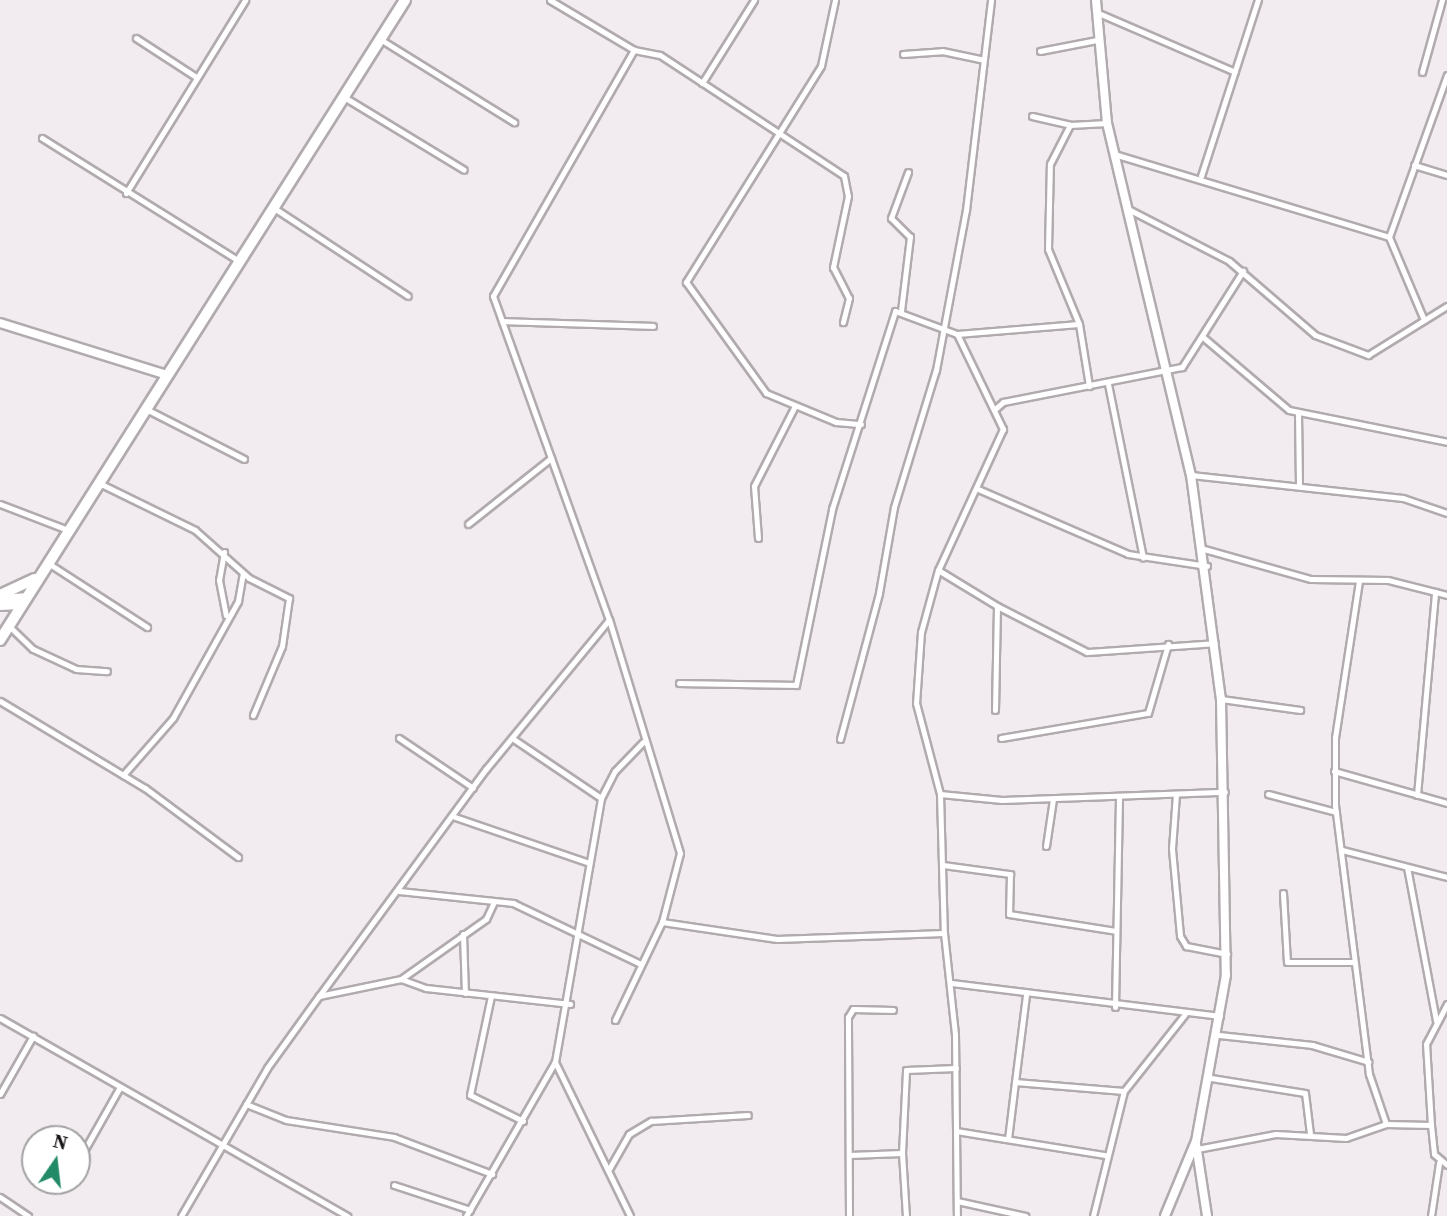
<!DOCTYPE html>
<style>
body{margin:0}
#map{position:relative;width:1447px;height:1216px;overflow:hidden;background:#f2ebef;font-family:"Source Serif 4",serif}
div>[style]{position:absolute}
.roads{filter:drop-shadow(2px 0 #b1aaae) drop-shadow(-2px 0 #b1aaae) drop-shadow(0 2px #b1aaae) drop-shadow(0 -2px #b1aaae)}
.street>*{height:5px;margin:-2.5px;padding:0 2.5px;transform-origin:2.5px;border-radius:2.5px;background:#fff}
.secondary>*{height:8px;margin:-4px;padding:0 4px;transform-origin:4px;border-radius:4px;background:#fff}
.highway>*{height:10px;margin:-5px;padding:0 5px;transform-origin:5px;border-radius:5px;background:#fff}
span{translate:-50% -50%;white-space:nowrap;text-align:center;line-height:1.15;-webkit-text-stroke:6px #fff;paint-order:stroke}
.north{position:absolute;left:21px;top:1125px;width:70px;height:70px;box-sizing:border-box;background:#fff;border:2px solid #a2a1a2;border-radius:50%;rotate:14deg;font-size:19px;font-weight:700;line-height:28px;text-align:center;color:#171416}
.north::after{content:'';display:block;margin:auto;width:24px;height:32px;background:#228a66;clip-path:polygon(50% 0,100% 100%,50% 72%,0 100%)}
</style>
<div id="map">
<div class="roads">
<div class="street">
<div style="left:550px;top:0;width:98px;rotate:30.8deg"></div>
<div style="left:634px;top:50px;width:26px;rotate:11deg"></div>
<div style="left:660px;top:55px;width:220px;rotate:33.3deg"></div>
<div style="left:844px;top:176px;width:20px;rotate:79deg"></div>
<div style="left:848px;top:196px;width:73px;rotate:101.9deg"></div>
<div style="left:833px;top:267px;width:35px;rotate:63deg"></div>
<div style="left:849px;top:298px;width:25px;rotate:104deg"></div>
<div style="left:835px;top:0;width:67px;rotate:102deg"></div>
<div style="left:821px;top:66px;width:255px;rotate:122deg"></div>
<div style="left:686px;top:282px;width:137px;rotate:54.2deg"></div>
<div style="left:766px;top:393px;width:76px;rotate:22.5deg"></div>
<div style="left:836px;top:422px;width:25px;rotate:5deg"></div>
<div style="left:1096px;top:12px;width:151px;rotate:23.3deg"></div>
<div style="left:136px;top:38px;width:72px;rotate:33deg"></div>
<div style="left:380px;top:39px;width:158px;rotate:31.8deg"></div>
<div style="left:1040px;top:51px;width:58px;rotate:-10.9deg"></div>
<div style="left:903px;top:54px;width:39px;rotate:-4deg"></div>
<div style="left:942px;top:51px;width:40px;rotate:12deg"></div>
<div style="left:1422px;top:72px;width:75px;rotate:-74.5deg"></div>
<div style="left:702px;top:83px;width:98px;rotate:-57.9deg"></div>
<div style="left:344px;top:97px;width:140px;rotate:31.3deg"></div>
<div style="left:1032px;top:116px;width:39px;rotate:13deg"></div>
<div style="left:42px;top:138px;width:232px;rotate:32deg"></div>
<div style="left:1114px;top:154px;width:287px;rotate:16.8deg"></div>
<div style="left:1389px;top:237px;width:90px;rotate:67.1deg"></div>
<div style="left:1414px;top:165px;width:34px;rotate:17deg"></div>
<div style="left:1201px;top:176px;width:185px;rotate:-72.1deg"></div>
<div style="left:126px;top:193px;width:227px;rotate:-58.3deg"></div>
<div style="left:274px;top:208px;width:160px;rotate:33.3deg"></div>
<div style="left:1128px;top:209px;width:114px;rotate:27.2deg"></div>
<div style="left:1229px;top:261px;width:113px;rotate:40.7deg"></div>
<div style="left:1315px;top:335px;width:57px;rotate:20.7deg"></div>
<div style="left:1368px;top:355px;width:93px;rotate:-31.8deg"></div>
<div style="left:1389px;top:237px;width:172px;rotate:-70.3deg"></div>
<div style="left:901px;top:311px;width:75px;rotate:-83.1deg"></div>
<div style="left:910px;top:237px;width:27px;rotate:-135deg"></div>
<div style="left:891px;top:218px;width:49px;rotate:-69.7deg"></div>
<div style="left:502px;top:321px;width:151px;rotate:1.9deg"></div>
<div style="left:1079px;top:324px;width:81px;rotate:-112.5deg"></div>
<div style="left:1048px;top:249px;width:85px;rotate:-88.7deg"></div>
<div style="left:1050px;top:164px;width:44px;rotate:-62.9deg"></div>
<div style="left:1070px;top:125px;width:37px;rotate:-3deg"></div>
<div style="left:957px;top:334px;width:106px;rotate:64.2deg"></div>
<div style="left:1003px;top:429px;width:155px;rotate:114.7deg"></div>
<div style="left:938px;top:570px;width:64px;rotate:105.3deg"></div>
<div style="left:921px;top:632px;width:71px;rotate:94deg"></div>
<div style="left:916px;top:703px;width:94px;rotate:75.2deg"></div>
<div style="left:940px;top:794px;width:62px;rotate:5.5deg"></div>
<div style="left:1002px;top:800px;width:223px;rotate:-2.1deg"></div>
<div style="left:1204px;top:338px;width:111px;rotate:40.3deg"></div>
<div style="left:1289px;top:410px;width:161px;rotate:11.4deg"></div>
<div style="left:1108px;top:384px;width:177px;rotate:78.6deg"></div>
<div style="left:146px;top:409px;width:110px;rotate:27deg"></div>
<div style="left:995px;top:409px;width:11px;rotate:-41deg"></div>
<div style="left:1003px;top:402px;width:182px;rotate:-11.1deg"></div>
<div style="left:1182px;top:367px;width:114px;rotate:-57.6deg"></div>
<div style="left:1298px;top:413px;width:73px;rotate:89.2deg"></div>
<div style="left:1191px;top:475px;width:213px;rotate:6.2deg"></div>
<div style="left:1403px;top:498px;width:46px;rotate:18.8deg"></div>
<div style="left:99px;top:483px;width:107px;rotate:26.1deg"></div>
<div style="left:195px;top:530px;width:72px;rotate:41.6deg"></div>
<div style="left:249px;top:578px;width:45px;rotate:26.6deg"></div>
<div style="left:289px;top:598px;width:49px;rotate:98.3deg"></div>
<div style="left:282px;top:646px;width:75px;rotate:112.8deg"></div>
<div style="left:978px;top:489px;width:163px;rotate:23.4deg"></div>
<div style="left:1128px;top:554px;width:80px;rotate:8.6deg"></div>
<div style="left:0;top:504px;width:73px;rotate:20.9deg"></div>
<div style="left:468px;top:524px;width:106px;rotate:-38.5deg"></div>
<div style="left:758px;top:538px;width:52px;rotate:-94.4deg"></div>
<div style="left:754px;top:486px;width:90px;rotate:-62.9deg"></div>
<div style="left:1204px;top:549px;width:111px;rotate:15.7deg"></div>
<div style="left:1311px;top:579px;width:77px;rotate:0.7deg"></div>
<div style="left:1388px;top:580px;width:61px;rotate:14.3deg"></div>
<div style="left:224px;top:552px;width:28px;rotate:100deg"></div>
<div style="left:219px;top:580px;width:36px;rotate:79deg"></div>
<div style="left:48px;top:563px;width:118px;rotate:32.9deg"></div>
<div style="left:938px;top:570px;width:69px;rotate:31.4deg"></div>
<div style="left:997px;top:606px;width:104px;rotate:91.1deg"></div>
<div style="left:1359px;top:581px;width:159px;rotate:98.7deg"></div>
<div style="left:1335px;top:738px;width:67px;rotate:90deg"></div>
<div style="left:1335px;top:805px;width:271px;rotate:82.8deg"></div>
<div style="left:1369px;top:1074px;width:53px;rotate:71.2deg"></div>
<div style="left:997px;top:606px;width:101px;rotate:27.1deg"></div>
<div style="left:1087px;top:652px;width:128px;rotate:-4deg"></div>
<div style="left:9px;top:626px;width:33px;rotate:44deg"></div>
<div style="left:33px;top:649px;width:47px;rotate:24.9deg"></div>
<div style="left:76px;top:669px;width:31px;rotate:4deg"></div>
<div style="left:679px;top:683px;width:117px;rotate:1deg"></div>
<div style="left:796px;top:685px;width:180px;rotate:-78.4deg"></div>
<div style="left:832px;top:509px;width:208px;rotate:-72.3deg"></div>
<div style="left:895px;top:311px;width:66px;rotate:20.4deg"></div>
<div style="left:957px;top:334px;width:122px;rotate:-4.7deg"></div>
<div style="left:1079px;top:324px;width:63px;rotate:80.8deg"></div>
<div style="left:1221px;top:699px;width:80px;rotate:7.9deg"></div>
<div style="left:0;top:701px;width:169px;rotate:31deg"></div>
<div style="left:145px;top:788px;width:116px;rotate:36.6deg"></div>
<div style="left:399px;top:738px;width:89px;rotate:34deg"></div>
<div style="left:512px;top:738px;width:107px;rotate:34deg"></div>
<div style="left:1001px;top:738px;width:149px;rotate:-9.7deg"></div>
<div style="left:1148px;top:713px;width:72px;rotate:-73.8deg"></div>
<div style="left:840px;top:739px;width:151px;rotate:-75deg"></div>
<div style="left:879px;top:593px;width:87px;rotate:-80.1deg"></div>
<div style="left:894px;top:507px;width:143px;rotate:-73deg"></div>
<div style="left:936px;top:370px;width:163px;rotate:-79.4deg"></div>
<div style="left:966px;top:210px;width:211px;rotate:-83.2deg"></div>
<div style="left:1334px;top:771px;width:117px;rotate:15.8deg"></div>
<div style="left:123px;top:775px;width:76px;rotate:-48.7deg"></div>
<div style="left:173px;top:718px;width:134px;rotate:-60.9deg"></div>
<div style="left:238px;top:601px;width:28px;rotate:-80deg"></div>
<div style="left:940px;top:794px;width:139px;rotate:88.4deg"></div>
<div style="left:944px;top:933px;width:102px;rotate:83.8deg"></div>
<div style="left:955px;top:1034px;width:182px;rotate:89.4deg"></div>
<div style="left:1176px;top:794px;width:55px;rotate:94.2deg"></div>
<div style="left:1172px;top:849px;width:87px;rotate:84.7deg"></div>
<div style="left:1180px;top:936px;width:12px;rotate:59deg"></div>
<div style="left:1186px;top:946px;width:42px;rotate:11deg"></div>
<div style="left:1268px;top:794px;width:70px;rotate:14.8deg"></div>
<div style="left:1417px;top:795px;width:204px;rotate:-84.9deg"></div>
<div style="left:455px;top:817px;width:142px;rotate:18.9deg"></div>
<div style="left:1046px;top:846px;width:48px;rotate:-81.5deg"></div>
<div style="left:1342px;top:850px;width:108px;rotate:14.4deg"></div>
<div style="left:943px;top:865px;width:68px;rotate:7.7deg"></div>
<div style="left:1010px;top:874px;width:40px;rotate:91.4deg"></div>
<div style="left:1009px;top:914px;width:108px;rotate:9deg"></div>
<div style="left:1407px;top:867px;width:157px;rotate:79.3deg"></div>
<div style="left:399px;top:891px;width:115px;rotate:6deg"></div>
<div style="left:513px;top:903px;width:142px;rotate:25.5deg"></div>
<div style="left:1283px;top:893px;width:69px;rotate:86.7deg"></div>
<div style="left:1287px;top:962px;width:67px"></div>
<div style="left:662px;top:922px;width:116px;rotate:8.4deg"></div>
<div style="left:777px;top:939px;width:167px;rotate:-2.1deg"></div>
<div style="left:463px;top:934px;width:59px;rotate:88.1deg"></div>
<div style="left:401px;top:979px;width:27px;rotate:20deg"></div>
<div style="left:426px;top:988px;width:145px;rotate:6.3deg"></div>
<div style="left:952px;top:983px;width:270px;rotate:7deg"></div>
<div style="left:1026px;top:995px;width:88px;rotate:97.2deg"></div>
<div style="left:1015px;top:1082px;width:109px;rotate:4.7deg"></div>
<div style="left:319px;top:996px;width:84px;rotate:-11.7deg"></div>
<div style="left:401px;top:979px;width:104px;rotate:-35.2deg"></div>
<div style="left:486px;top:919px;width:19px;rotate:-65deg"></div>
<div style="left:491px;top:996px;width:101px;rotate:102deg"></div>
<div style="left:470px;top:1095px;width:59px;rotate:26.1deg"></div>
<div style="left:1115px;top:1007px;width:211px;rotate:-88.9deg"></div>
<div style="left:0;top:1018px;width:400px;rotate:29.7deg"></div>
<div style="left:615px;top:1020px;width:109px;rotate:-64.4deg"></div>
<div style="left:662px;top:922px;width:71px;rotate:-75.4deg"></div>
<div style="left:680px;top:853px;width:244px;rotate:-106.9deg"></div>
<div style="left:609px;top:620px;width:344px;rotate:-109.7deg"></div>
<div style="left:493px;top:296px;width:284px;rotate:-60.2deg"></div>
<div style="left:1219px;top:1035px;width:94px;rotate:6.1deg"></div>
<div style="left:1312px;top:1045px;width:59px;rotate:16.6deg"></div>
<div style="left:555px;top:1062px;width:171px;rotate:64deg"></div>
<div style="left:1211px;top:1078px;width:95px;rotate:9.1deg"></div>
<div style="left:1305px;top:1093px;width:41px;rotate:83deg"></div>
<div style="left:0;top:1094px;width:67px;rotate:-60.4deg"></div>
<div style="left:246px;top:1104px;width:43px;rotate:21.8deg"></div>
<div style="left:286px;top:1120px;width:109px;rotate:8.9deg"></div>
<div style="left:394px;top:1137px;width:105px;rotate:20.7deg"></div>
<div style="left:1431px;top:1125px;width:29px;rotate:84deg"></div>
<div style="left:1434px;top:1154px;width:17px;rotate:40deg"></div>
<div style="left:956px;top:1131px;width:151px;rotate:9.2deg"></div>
<div style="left:1008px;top:1139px;width:57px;rotate:-83deg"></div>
<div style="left:1197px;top:1149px;width:80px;rotate:-10.8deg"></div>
<div style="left:1276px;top:1134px;width:70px;rotate:3.3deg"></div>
<div style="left:1346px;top:1138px;width:42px;rotate:-19.3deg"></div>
<div style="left:1386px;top:1124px;width:45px;rotate:1.3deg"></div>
<div style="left:1431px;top:1125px;width:81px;rotate:-93.5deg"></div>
<div style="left:1426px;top:1044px;width:45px;rotate:-62.3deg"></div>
<div style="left:902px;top:1153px;width:63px;rotate:86.4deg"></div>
<div style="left:849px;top:1155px;width:53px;rotate:-2.2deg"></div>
<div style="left:902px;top:1153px;width:83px;rotate:-87.2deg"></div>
<div style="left:906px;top:1070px;width:50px;rotate:-2.3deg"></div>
<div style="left:77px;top:1163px;width:87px;rotate:-60.5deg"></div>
<div style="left:609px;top:1169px;width:40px;rotate:-60.3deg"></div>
<div style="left:629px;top:1134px;width:26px;rotate:-31deg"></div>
<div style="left:651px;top:1121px;width:97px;rotate:-3.5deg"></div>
<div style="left:66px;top:1182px;width:1px;rotate:-45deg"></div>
<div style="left:394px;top:1185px;width:80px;rotate:18.2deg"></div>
<div style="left:0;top:1197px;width:34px;rotate:34deg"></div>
<div style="left:957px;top:1201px;width:70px;rotate:12.4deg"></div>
<div style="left:181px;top:1216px;width:171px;rotate:-59.8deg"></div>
<div style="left:267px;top:1068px;width:89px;rotate:-54.2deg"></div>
<div style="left:319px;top:996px;width:282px;rotate:-53.7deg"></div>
<div style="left:486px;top:769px;width:193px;rotate:-50.5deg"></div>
<div style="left:466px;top:1216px;width:178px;rotate:-60deg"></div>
<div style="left:555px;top:1062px;width:268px;rotate:-80.1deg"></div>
<div style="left:601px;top:798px;width:30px;rotate:-63deg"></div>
<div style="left:615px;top:771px;width:40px;rotate:-46deg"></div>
<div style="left:849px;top:1216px;width:199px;rotate:-90.3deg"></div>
<div style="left:848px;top:1017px;width:9px;rotate:-58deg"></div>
<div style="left:853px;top:1009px;width:40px;rotate:1.4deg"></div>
<div style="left:1093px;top:1216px;width:129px;rotate:-76.1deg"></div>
<div style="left:1124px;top:1091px;width:98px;rotate:-51.6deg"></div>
<div style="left:1431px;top:1216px;width:54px;rotate:-81.4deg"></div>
</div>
<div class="secondary">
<div style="left:1096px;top:0;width:123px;rotate:84.9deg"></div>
<div style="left:1107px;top:123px;width:362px;rotate:76.6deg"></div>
<div style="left:1191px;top:475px;width:226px;rotate:82.4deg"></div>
<div style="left:1221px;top:699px;width:276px;rotate:89deg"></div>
<div style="left:1226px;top:975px;width:169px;rotate:100.2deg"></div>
<div style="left:1196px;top:1141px;width:81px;rotate:112.5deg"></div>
<div style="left:0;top:323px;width:175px;rotate:17.3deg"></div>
<div style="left:0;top:599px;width:26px;rotate:-4deg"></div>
<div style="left:0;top:606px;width:21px;rotate:-3deg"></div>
<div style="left:1196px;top:1144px;width:73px;rotate:81.3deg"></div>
</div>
<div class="highway">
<div style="left:0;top:595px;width:38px;rotate:-25deg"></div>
<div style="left:0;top:640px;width:757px;rotate:-57.67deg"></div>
</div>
</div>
<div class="north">N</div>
</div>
